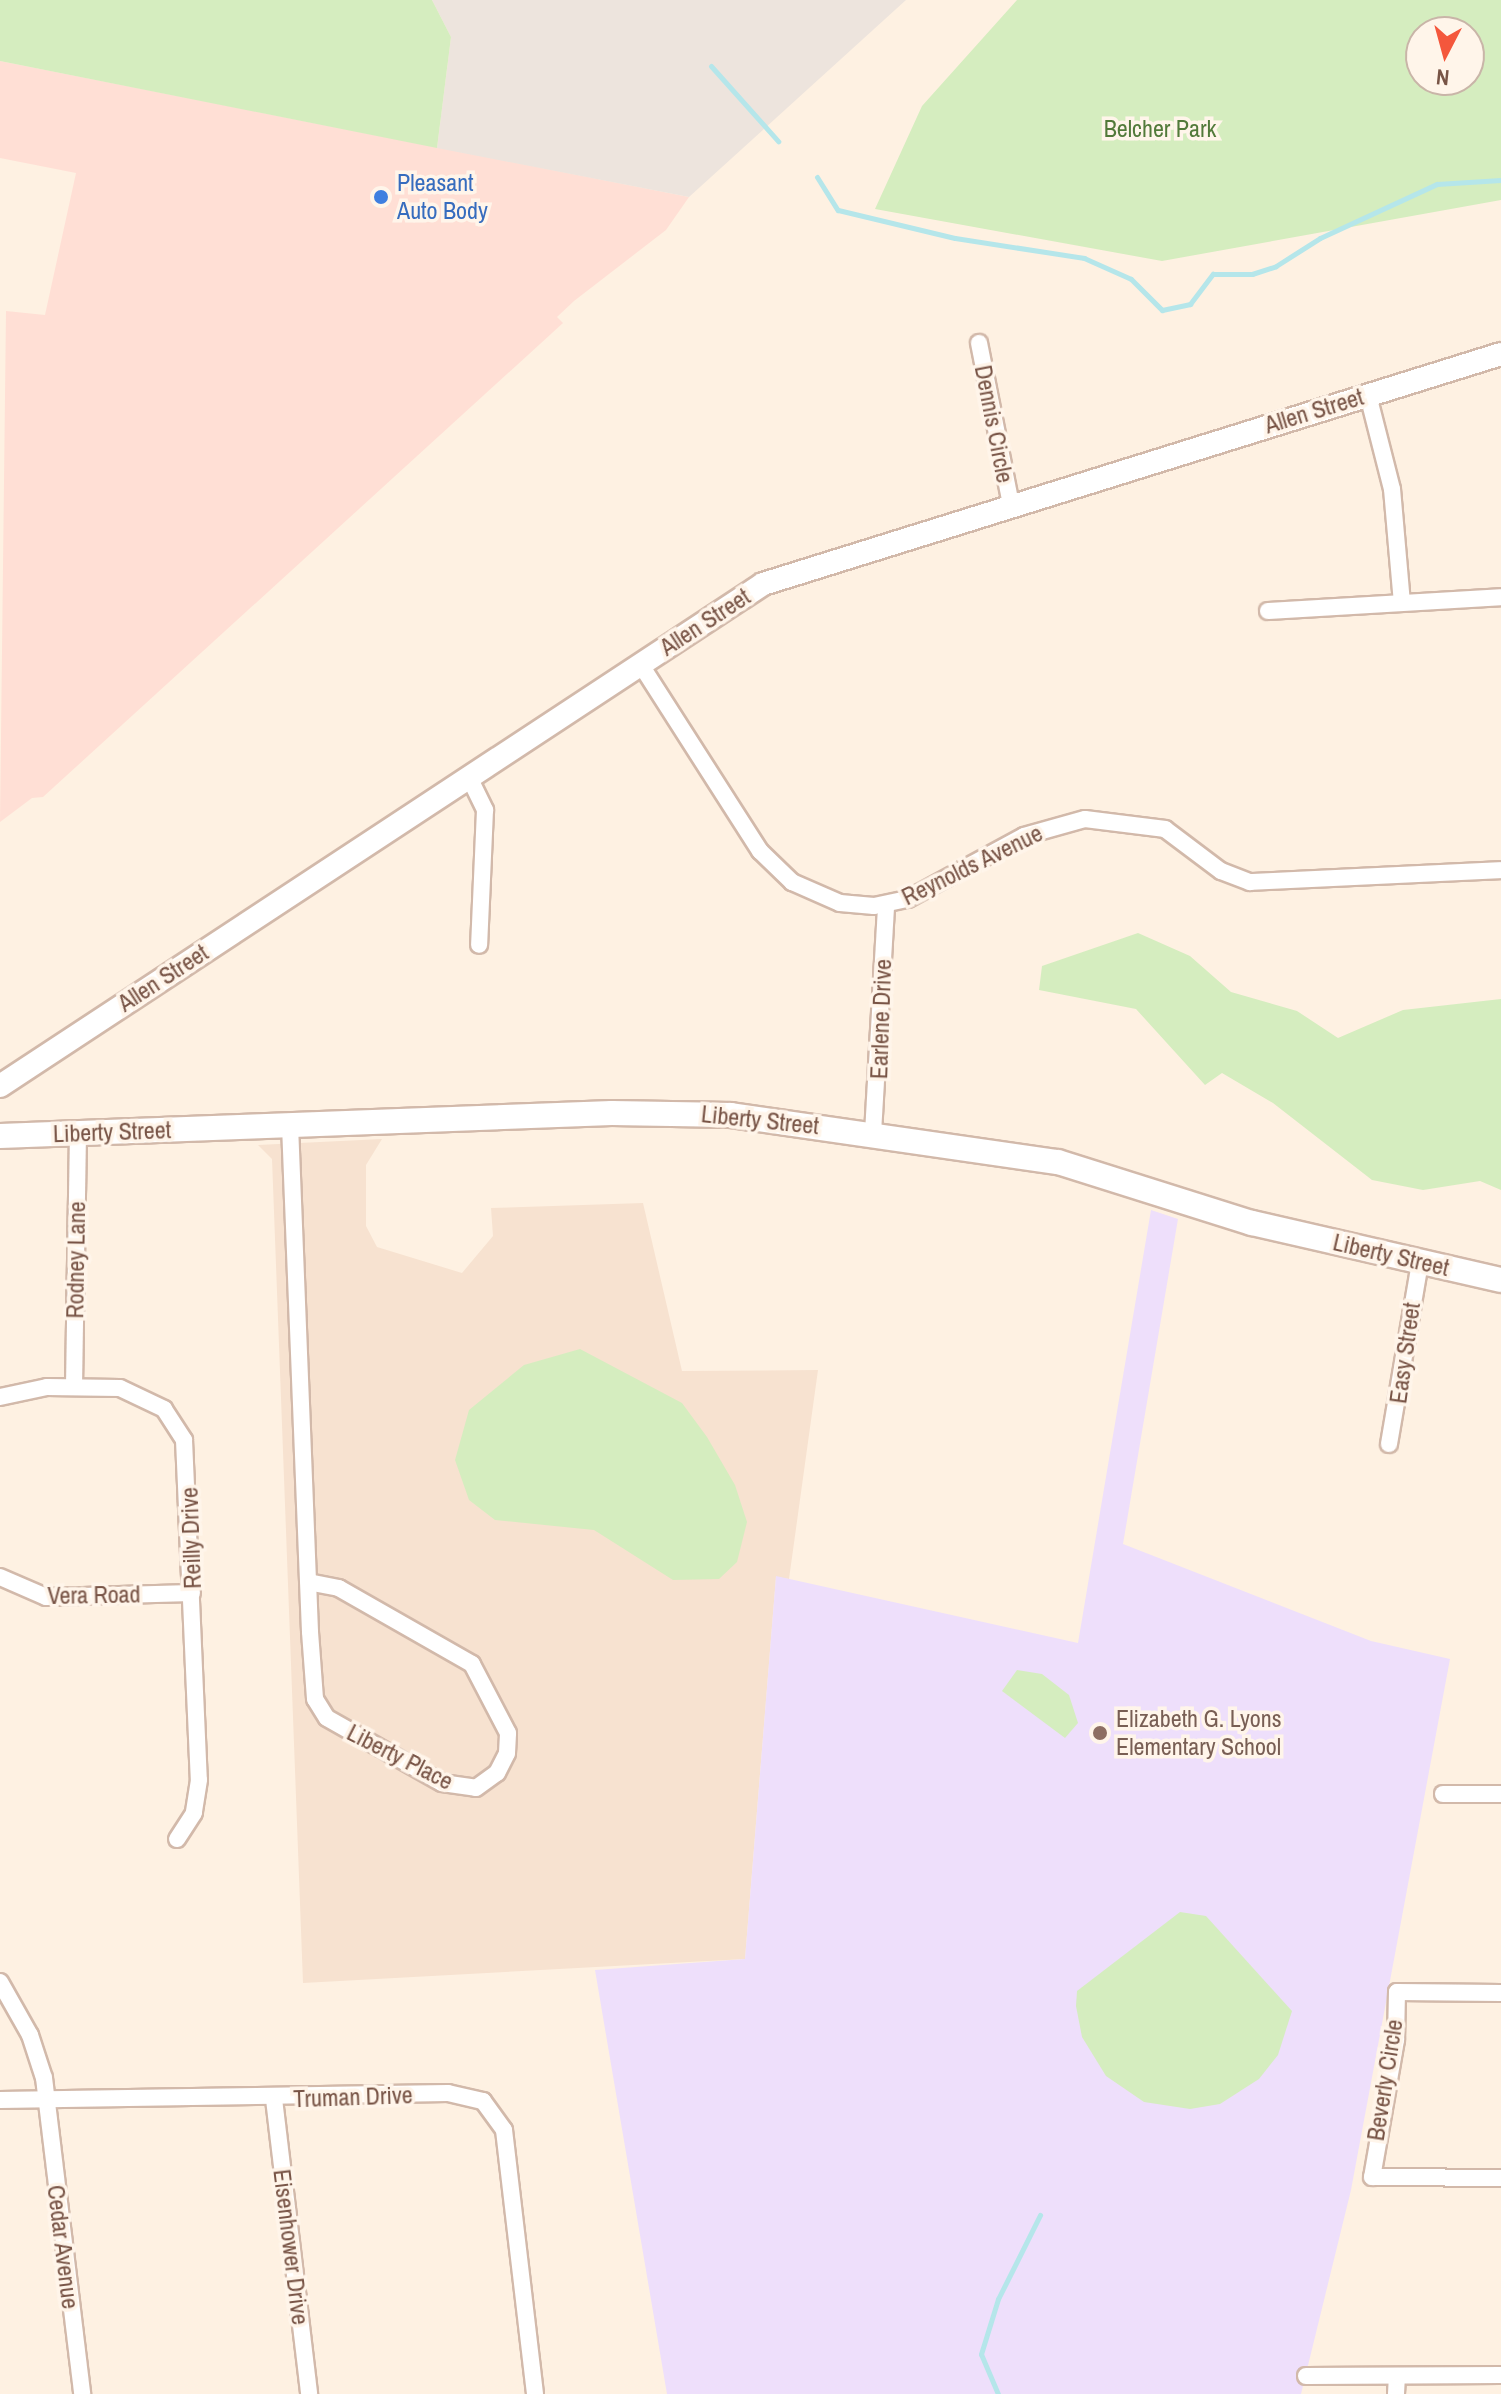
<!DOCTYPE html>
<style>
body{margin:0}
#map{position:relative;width:1501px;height:2394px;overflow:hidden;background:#fef1e2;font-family:"Archivo Narrow",sans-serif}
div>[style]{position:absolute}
.residential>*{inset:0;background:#f7e2d0}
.commercial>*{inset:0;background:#ffdfd5}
.industrial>*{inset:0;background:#ede4dd}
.education>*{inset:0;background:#eedffb}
.green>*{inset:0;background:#d5edbf}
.stream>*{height:5px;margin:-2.5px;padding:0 2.5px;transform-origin:2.5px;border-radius:2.5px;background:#b5e6ea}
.roads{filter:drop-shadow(2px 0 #d2b9aa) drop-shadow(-2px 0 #d2b9aa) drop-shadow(0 2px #d2b9aa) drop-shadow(0 -2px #d2b9aa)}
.minor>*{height:16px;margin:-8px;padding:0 8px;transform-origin:8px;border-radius:8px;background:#fff}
.tertiary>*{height:22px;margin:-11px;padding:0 11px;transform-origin:11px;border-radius:11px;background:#fff}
.secondary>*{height:24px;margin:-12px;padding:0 12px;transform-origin:12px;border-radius:12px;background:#fff}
.dots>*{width:22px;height:22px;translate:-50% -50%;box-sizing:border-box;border:4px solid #fff5ea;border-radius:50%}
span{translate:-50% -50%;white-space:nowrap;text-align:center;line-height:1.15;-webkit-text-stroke:7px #fff5ea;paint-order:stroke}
.park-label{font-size:24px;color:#527a3a}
.shop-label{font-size:24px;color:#366cbe}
.left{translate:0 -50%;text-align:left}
.street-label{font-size:24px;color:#785446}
.education-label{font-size:24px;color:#785e54}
.north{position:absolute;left:1405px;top:16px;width:80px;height:80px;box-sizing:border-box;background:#fff5ea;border:2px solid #c9b5a8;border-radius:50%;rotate:186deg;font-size:22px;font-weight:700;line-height:32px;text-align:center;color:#785446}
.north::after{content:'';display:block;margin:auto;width:28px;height:36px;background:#f4573c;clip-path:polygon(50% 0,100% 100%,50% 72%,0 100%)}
</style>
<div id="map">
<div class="residential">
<div style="clip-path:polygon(382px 1139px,366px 1165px,366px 1226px,377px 1247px,462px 1273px,493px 1236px,491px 1208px,643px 1203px,682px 1371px,818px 1370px,789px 1579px,776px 1577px,745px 1959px,303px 1983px,272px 1159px,258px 1145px)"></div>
</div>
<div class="commercial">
<div style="clip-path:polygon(0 61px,689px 197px,666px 230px,574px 301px,557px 317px,563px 323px,43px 797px,32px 798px,0 822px,6px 311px,45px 315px,76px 173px,0 158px)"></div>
</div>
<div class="industrial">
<div style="clip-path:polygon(432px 0,906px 0,689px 197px,437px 148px,451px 37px)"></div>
</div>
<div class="education">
<div style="clip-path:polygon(1151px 1210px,1178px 1219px,1123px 1544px,1371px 1641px,1450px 1659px,1351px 2190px,1301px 2394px,667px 2394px,595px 1970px,745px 1959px,776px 1576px,1078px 1643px)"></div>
</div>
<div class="green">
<div style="clip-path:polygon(0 0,432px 0,451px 37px,437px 148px,0 61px)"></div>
<div style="clip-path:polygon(evenodd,1017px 0,1501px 0,1501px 200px,1162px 261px,875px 209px,922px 106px,1017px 0,1421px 32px,1469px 32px,1469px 80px,1421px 80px,1421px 32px)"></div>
<div style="clip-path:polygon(1138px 933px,1190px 956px,1231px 992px,1297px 1011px,1338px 1038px,1403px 1010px,1501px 999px,1501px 1190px,1480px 1181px,1423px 1190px,1372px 1180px,1273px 1103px,1222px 1073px,1205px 1085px,1136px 1009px,1039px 990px,1042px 966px)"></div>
<div style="clip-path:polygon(580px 1349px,682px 1403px,707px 1437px,735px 1485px,747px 1522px,737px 1562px,719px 1579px,673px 1580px,594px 1530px,495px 1520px,469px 1500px,455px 1460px,469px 1410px,524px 1365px)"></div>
<div style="clip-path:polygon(1017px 1670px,1042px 1674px,1069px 1695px,1078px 1723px,1065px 1738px,1002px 1691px)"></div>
<div style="clip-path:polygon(1180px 1912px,1206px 1916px,1292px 2011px,1278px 2055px,1259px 2079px,1220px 2104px,1190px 2109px,1144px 2102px,1106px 2076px,1082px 2037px,1076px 2006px,1077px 1991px)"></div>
</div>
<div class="stream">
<div style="left:711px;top:66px;width:101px;rotate:48.2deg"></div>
<div style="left:817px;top:177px;width:39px;rotate:58deg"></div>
<div style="left:838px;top:210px;width:120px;rotate:13.5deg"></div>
<div style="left:955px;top:238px;width:131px;rotate:8.8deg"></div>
<div style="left:1084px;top:258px;width:51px;rotate:24.1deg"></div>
<div style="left:1131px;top:279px;width:44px;rotate:45deg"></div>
<div style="left:1162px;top:310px;width:29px;rotate:-12deg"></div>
<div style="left:1190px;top:304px;width:38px;rotate:-53deg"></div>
<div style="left:1213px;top:274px;width:39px"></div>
<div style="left:1252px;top:274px;width:25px;rotate:-18deg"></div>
<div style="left:1276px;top:266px;width:52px;rotate:-32.5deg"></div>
<div style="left:1320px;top:238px;width:129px;rotate:-24.8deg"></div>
<div style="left:1437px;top:184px;width:64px;rotate:-3.6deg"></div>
<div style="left:998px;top:2394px;width:43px;rotate:-113deg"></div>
<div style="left:981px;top:2354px;width:58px;rotate:-72.8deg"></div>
<div style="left:998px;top:2299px;width:94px;rotate:-63.4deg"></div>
</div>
<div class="roads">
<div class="minor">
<div style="left:979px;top:343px;width:164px;rotate:78.8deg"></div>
<div style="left:1368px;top:395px;width:97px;rotate:75.7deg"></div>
<div style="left:1392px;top:489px;width:114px;rotate:85deg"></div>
<div style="left:1268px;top:611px;width:233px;rotate:-3.4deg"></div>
<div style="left:641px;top:665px;width:221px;rotate:57.4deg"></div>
<div style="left:760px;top:851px;width:45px;rotate:44.1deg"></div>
<div style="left:792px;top:882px;width:52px;rotate:23.6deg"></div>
<div style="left:840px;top:903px;width:34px;rotate:5deg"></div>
<div style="left:874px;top:906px;width:35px;rotate:-12deg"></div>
<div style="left:908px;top:899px;width:132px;rotate:-28.5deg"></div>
<div style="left:1024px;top:836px;width:63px;rotate:-15.6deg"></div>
<div style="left:1085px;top:819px;width:81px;rotate:7.1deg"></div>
<div style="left:1165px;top:829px;width:70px;rotate:36.9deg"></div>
<div style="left:1221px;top:871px;width:31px;rotate:21deg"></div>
<div style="left:1250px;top:882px;width:251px;rotate:-2.7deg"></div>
<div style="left:469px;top:777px;width:37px;rotate:64deg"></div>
<div style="left:485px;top:810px;width:135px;rotate:92.5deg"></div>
<div style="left:290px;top:1125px;width:507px;rotate:87.74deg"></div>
<div style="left:310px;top:1632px;width:67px;rotate:85.7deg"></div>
<div style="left:315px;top:1699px;width:22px;rotate:58deg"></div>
<div style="left:327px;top:1718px;width:132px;rotate:29.5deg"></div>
<div style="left:442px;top:1783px;width:34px;rotate:8deg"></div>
<div style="left:476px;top:1788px;width:26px;rotate:-36deg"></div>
<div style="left:497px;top:1773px;width:22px;rotate:-63deg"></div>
<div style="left:507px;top:1753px;width:20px;rotate:-87deg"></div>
<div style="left:508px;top:1733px;width:78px;rotate:-117.6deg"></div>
<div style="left:472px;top:1664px;width:153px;rotate:-150.3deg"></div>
<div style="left:339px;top:1588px;width:31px;rotate:-169deg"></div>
<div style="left:873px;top:1133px;width:228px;rotate:-86.7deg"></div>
<div style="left:74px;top:1387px;width:253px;rotate:-89.1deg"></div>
<div style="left:0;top:1397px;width:48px;rotate:-12deg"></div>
<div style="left:47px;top:1387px;width:73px;rotate:0.8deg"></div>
<div style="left:120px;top:1388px;width:49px;rotate:25.5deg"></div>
<div style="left:164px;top:1409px;width:37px;rotate:57deg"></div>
<div style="left:184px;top:1440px;width:340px;rotate:87.5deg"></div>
<div style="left:199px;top:1780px;width:33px;rotate:99deg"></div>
<div style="left:194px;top:1813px;width:31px;rotate:123deg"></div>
<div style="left:1389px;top:1444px;width:185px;rotate:-80.3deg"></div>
<div style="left:0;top:1577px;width:50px;rotate:23.5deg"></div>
<div style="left:46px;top:1597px;width:146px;rotate:-1.6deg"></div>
<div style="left:1443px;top:1794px;width:58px"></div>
<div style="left:0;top:1982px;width:61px;rotate:60.5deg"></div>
<div style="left:30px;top:2035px;width:45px;rotate:72deg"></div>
<div style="left:44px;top:2078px;width:318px;rotate:83.1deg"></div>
<div style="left:1501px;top:1993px;width:104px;rotate:-179.4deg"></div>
<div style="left:1397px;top:1992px;width:48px;rotate:91.2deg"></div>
<div style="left:1396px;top:2040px;width:139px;rotate:99.9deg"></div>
<div style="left:1372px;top:2177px;width:129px;rotate:0.4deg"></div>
<div style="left:274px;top:2099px;width:297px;rotate:83.2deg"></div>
<div style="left:0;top:2100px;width:448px;rotate:-0.9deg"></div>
<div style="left:448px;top:2093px;width:36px;rotate:13deg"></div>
<div style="left:483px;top:2101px;width:36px;rotate:54deg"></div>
<div style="left:504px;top:2130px;width:266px;rotate:83.3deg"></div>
<div style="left:1306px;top:2376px;width:195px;rotate:-0.3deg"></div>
<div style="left:1396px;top:2394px;width:18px;rotate:-87deg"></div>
</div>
<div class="tertiary">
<div style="left:0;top:1086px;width:913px;rotate:-33.34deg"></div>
<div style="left:763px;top:584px;width:773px;rotate:-17.31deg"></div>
</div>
<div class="secondary">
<div style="left:0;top:1136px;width:612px;rotate:-2.15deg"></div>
<div style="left:612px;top:1113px;width:119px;rotate:1deg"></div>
<div style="left:731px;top:1115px;width:330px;rotate:8.2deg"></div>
<div style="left:1058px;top:1162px;width:203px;rotate:17.5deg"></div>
<div style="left:1252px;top:1223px;width:255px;rotate:12.9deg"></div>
</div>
</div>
<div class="dots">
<div style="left:381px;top:197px;background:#3f7fe0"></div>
<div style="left:1100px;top:1733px;background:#8d6e63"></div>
</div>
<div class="park-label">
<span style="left:1160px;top:129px">Belcher Park</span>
</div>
<div class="shop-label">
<span class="left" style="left:397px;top:197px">Pleasant<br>Auto Body</span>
</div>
<div class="street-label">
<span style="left:1314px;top:411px;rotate:-17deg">Allen Street</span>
<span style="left:994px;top:424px;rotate:79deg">Dennis Circle</span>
<span style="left:705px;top:622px;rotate:-33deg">Allen Street</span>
<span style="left:972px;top:865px;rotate:-26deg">Reynolds Avenue</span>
<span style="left:163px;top:978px;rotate:-33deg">Allen Street</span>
<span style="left:881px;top:1019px;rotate:-88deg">Earlene Drive</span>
<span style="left:760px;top:1120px;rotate:6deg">Liberty Street</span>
<span style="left:112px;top:1132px;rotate:-2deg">Liberty Street</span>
<span style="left:1391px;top:1255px;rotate:13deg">Liberty Street</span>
<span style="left:76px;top:1260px;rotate:-89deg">Rodney Lane</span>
<span style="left:1405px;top:1353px;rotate:-82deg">Easy Street</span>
<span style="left:191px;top:1538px;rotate:-92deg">Reilly Drive</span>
<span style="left:94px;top:1595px;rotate:-1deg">Vera Road</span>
<span style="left:400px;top:1757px;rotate:27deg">Liberty Place</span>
<span style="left:1385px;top:2080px;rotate:-81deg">Beverly Circle</span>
<span style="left:353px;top:2097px;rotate:-2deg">Truman Drive</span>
<span style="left:63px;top:2247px;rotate:83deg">Cedar Avenue</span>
<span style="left:291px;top:2247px;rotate:83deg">Eisenhower Drive</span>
</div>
<div class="education-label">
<span class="left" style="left:1116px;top:1733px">Elizabeth G. Lyons<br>Elementary School</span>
</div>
<div class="north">N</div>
</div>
